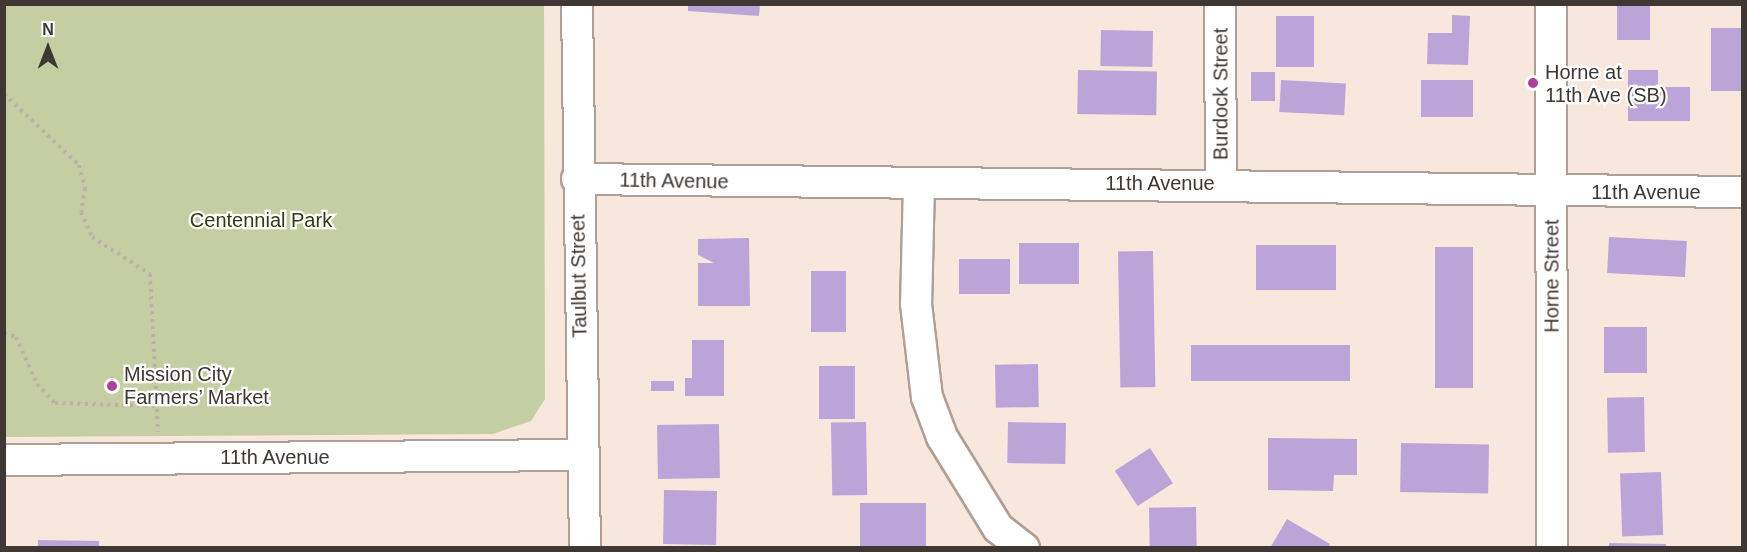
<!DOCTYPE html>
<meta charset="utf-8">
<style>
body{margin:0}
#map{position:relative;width:1747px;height:552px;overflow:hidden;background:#f8e7dd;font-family:Arial,sans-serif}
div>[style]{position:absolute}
.green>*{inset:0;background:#c5cea2}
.building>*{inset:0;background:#bba5d8;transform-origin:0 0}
.path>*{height:4px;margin-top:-2px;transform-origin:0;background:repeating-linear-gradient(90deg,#bdb0a8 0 3px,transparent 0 7.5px)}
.roads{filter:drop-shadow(2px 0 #af9f95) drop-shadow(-2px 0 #af9f95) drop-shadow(0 2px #af9f95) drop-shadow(0 -2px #af9f95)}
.street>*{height:30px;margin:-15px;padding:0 15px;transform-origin:15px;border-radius:15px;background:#fff}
.dots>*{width:16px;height:16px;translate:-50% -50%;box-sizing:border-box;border:3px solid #fff;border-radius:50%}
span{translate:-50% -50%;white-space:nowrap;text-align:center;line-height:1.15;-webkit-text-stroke:4.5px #fff;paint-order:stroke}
.poi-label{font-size:20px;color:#3e3733}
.left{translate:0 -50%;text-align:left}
.street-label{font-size:20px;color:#3e3733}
.park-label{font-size:20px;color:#333a0f}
.frame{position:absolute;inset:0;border:6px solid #3e3733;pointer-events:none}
.north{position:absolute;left:18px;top:18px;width:60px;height:60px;-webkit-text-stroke:4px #fff;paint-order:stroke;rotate:0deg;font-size:16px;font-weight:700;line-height:24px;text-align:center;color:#3e3733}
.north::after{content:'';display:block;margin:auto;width:21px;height:27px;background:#3e3733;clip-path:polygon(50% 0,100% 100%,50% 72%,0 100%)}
</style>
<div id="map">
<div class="green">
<div style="clip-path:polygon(4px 5px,544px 5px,545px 399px,531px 421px,493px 434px,5px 437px)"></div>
</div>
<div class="building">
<div style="clip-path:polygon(688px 4px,760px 4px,759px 16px,688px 11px)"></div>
<div style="left:1617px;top:4px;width:33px;height:36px"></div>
<div style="clip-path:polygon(1452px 15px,1470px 16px,1468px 65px,1427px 64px,1428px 33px,1452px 33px)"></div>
<div style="left:1276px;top:16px;width:38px;height:51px"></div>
<div style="left:1711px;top:28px;width:31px;height:63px"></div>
<div style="left:1101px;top:30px;width:52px;height:36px;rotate:1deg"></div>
<div style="left:1078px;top:70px;width:79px;height:44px;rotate:1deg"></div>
<div style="clip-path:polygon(1628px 70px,1658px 70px,1658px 87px,1690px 87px,1690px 121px,1628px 121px)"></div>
<div style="left:1251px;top:72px;width:24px;height:29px"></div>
<div style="left:1281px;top:80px;width:65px;height:32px;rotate:3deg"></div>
<div style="left:1421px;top:80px;width:52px;height:37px"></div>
<div style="left:1609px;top:237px;width:78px;height:36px;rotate:3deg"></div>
<div style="clip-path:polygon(749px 238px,750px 306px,698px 306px,698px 263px,714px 263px,698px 255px,698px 239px)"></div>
<div style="left:1079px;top:243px;width:41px;height:60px;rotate:90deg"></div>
<div style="left:1256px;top:245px;width:80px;height:45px"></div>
<div style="left:1435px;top:247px;width:38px;height:141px"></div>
<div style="left:1153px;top:251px;width:136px;height:35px;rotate:89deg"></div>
<div style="left:959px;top:259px;width:51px;height:35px"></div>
<div style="left:811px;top:271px;width:35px;height:61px"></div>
<div style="left:1604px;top:327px;width:43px;height:46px"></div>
<div style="clip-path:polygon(692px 340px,724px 340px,724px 396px,685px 396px,685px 378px,692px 378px)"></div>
<div style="left:1350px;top:345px;width:36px;height:159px;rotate:90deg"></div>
<div style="left:1038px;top:364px;width:43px;height:43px;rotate:89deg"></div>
<div style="left:819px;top:366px;width:36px;height:53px"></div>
<div style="left:651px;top:381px;width:23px;height:10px"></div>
<div style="left:1644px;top:397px;width:55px;height:37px;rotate:89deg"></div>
<div style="left:866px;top:422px;width:73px;height:35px;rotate:89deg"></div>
<div style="left:1008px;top:422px;width:58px;height:41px;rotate:1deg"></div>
<div style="left:719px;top:424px;width:54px;height:62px;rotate:89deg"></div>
<div style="clip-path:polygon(1268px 438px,1357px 439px,1357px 475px,1334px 475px,1333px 491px,1268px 490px)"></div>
<div style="left:1401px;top:443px;width:88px;height:49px;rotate:1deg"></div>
<div style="left:1150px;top:448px;width:42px;height:42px;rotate:57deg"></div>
<div style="left:1661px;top:472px;width:63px;height:41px;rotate:88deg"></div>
<div style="left:664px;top:490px;width:53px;height:54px;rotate:1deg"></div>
<div style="left:860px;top:503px;width:66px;height:45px"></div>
<div style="left:1196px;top:507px;width:41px;height:47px;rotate:89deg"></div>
<div style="clip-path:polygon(1287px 519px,1330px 544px,1328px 548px,1270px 548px)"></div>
<div style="left:38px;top:540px;width:61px;height:8px;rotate:1deg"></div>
<div style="clip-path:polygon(1609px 543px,1666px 544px,1666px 548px,1609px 548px)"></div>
</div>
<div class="path">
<div style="left:4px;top:94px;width:103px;rotate:43.4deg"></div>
<div style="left:79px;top:165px;width:24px;rotate:75deg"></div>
<div style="left:85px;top:188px;width:24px;rotate:99deg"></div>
<div style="left:81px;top:212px;width:27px;rotate:66deg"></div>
<div style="left:92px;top:237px;width:69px;rotate:32.5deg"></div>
<div style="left:150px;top:274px;width:158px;rotate:87.1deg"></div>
<div style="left:4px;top:333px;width:13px;rotate:18deg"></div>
<div style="left:16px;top:337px;width:51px;rotate:65.9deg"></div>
<div style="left:37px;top:384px;width:26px;rotate:47deg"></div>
<div style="left:55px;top:403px;width:100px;rotate:1.7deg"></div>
</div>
<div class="roads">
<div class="street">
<div style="left:577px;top:4px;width:544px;rotate:89.16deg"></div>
<div style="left:1220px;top:4px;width:179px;rotate:89.7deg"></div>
<div style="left:1551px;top:4px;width:544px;rotate:89.89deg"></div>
<div style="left:577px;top:179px;width:1165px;rotate:0.64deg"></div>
<div style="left:919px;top:184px;width:120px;rotate:91.4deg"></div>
<div style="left:916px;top:304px;width:94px;rotate:83.3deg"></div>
<div style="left:927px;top:397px;width:43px;rotate:69.4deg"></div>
<div style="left:942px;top:437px;width:107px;rotate:58.4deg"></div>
<div style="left:998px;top:528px;width:33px;rotate:38deg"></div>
<div style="left:4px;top:460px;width:577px;rotate:-0.5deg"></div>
</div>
</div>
<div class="dots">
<div style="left:1533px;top:83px;background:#ae3f9b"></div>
<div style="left:112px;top:386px;background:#ae3f9b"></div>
</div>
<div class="poi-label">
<span class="left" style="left:1545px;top:84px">Horne at<br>11th Ave (SB)</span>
<span class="left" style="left:124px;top:386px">Mission City<br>Farmers’ Market</span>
</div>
<div class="street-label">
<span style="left:1221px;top:94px;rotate:-90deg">Burdock Street</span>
<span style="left:674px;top:181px;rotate:1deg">11th Avenue</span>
<span style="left:1160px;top:183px">11th Avenue</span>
<span style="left:1646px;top:192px">11th Avenue</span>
<span style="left:579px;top:276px;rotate:-91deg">Taulbut Street</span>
<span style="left:1552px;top:276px;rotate:-90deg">Horne Street</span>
<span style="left:275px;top:457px">11th Avenue</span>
</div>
<div class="park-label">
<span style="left:261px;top:220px">Centennial Park</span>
</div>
<div class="frame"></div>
<div class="north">N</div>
</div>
